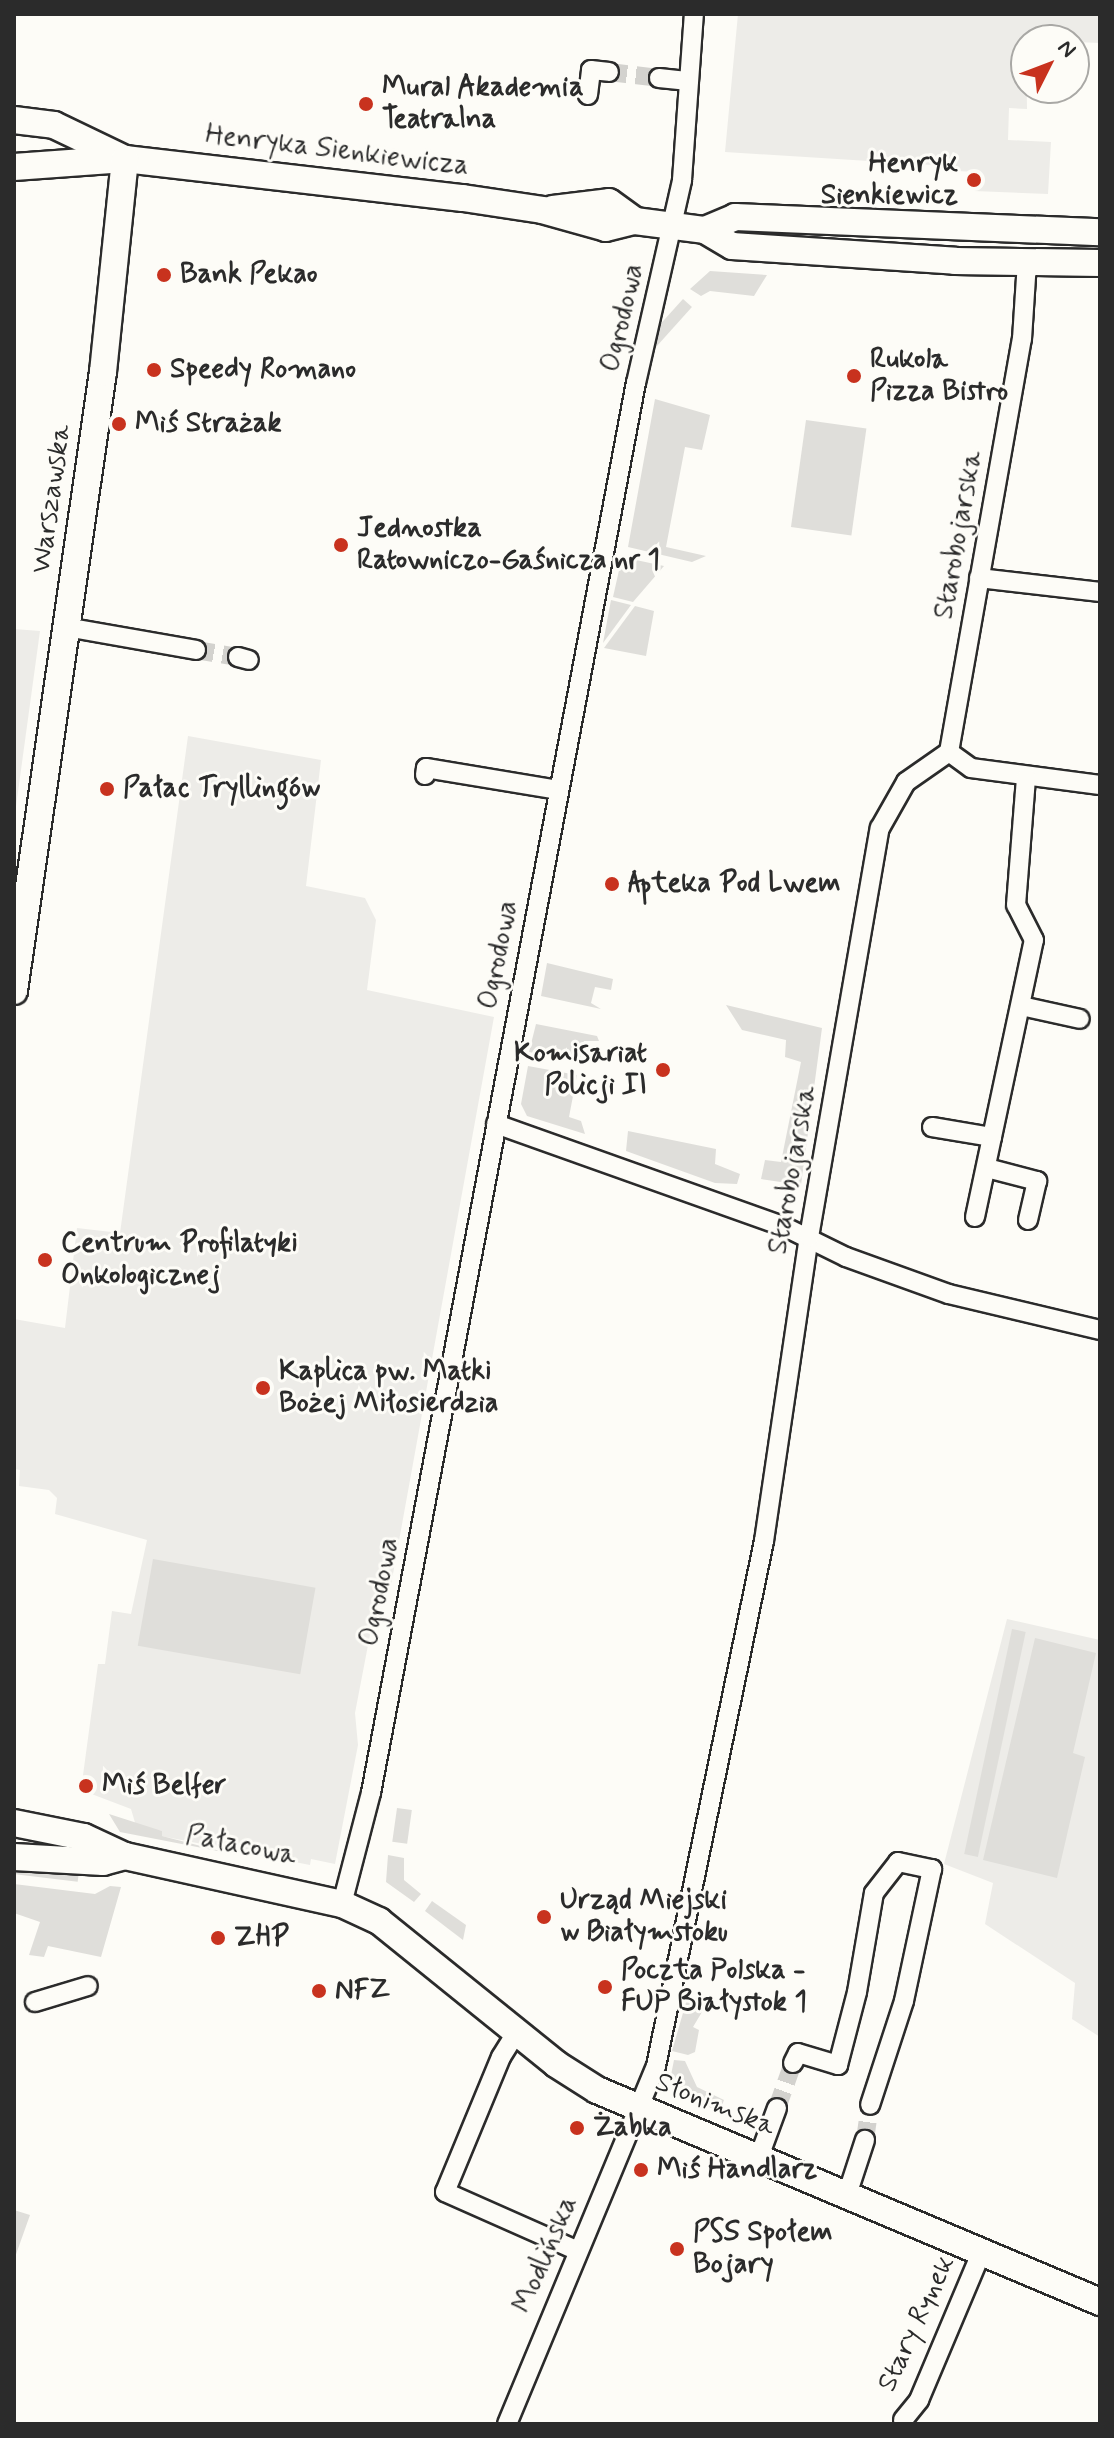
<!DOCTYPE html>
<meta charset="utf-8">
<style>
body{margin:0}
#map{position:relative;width:1114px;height:2438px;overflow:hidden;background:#fdfcf7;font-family:Mynerve,sans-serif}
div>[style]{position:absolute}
.built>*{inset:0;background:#edece8}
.green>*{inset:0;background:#dfdeda;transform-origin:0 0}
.street-tunnel>*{height:18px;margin-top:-9px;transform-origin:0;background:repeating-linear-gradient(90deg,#d3d2ce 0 18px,transparent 0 27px)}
.roads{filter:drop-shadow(2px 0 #2b2b2b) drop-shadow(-2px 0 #2b2b2b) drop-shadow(0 2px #2b2b2b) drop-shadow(0 -2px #2b2b2b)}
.street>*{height:18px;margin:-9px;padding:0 9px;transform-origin:9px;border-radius:9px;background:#fdfcf7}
.secondary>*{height:26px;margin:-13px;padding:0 13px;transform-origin:13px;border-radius:13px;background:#fdfcf7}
.dots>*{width:22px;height:22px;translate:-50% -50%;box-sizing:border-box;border:4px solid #fdfcf7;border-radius:50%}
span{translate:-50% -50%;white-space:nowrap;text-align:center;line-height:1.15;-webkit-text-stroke:6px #fdfcf7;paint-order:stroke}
.poi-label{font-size:28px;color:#2b2b2b;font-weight:700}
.left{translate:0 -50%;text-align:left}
.right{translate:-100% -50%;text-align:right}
.street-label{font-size:28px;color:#2b2b2b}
.frame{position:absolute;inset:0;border:16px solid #2b2b2b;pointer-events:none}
.north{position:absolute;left:1010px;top:24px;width:80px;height:80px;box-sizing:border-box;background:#fdfcf7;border:2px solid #a9a8a5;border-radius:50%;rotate:48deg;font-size:22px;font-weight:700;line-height:32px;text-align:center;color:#2b2b2b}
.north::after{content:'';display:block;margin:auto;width:28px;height:36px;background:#c8321e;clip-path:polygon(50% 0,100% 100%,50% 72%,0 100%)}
</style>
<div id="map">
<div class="built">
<div style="clip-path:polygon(738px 14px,1100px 14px,1100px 43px,1026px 40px,1027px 109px,1009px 108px,1008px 140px,1051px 142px,1048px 194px,974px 191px,975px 172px,958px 171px,958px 166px,948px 171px,948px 166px,725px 152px)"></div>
<div style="clip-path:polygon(14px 629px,40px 631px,14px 821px)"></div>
<div style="clip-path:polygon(188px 736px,321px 760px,306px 886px,365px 898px,376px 920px,367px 990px,494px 1017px,391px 1585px,378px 1593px,355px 1713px,358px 1745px,335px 1864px,311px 1859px,310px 1865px,161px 1836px,162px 1831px,136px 1826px,131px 1809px,81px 1790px,98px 1664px,105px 1664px,112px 1611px,131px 1614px,147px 1540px,55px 1514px,57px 1498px,49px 1490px,19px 1486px,20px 1470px,14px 1469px,14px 1319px,65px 1328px,77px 1228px,120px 1233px)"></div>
<div style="clip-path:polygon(1007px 1619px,1100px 1640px,1100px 2037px,1072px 2019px,1075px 1983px,985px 1924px,993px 1883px,944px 1864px)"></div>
</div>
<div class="green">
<div style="clip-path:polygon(710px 271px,767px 275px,754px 296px,710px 291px,701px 296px,690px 289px)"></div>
<div style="left:683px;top:299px;width:12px;height:57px;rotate:42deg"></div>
<div style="clip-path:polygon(655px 399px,710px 415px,702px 450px,685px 447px,666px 547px,706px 556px,692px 562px,628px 547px)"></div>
<div style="left:806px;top:420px;width:61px;height:108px;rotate:8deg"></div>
<div style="clip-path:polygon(622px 557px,664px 566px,633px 602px,613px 597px)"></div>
<div style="clip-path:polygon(611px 600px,631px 605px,603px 643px)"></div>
<div style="clip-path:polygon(635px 606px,654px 611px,646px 656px,604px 648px)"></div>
<div style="clip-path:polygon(547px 963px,613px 979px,611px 990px,595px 987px,591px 1003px,601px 1009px,541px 996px)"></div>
<div style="clip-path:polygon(726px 1005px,822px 1028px,801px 1185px,761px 1179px,765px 1160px,781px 1162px,801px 1062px,785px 1057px,786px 1040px,742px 1030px)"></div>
<div style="clip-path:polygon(536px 1024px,597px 1036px,599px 1041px,584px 1041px,579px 1063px,529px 1052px)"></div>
<div style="clip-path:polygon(528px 1066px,577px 1075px,569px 1117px,581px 1121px,585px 1134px,527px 1116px,521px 1104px)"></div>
<div style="clip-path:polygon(628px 1131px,716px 1149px,715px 1164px,740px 1174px,737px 1184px,715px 1183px,626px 1151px)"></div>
<div style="left:153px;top:1559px;width:165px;height:88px;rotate:10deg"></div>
<div style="left:1012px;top:1629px;width:14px;height:230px;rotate:12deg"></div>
<div style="clip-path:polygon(1035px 1638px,1096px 1653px,1073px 1753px,1085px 1757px,1057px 1878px,983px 1860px)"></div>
<div style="left:397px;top:1808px;width:15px;height:34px;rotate:8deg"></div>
<div style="clip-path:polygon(109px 1814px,162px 1831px,162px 1836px,228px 1853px,120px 1832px)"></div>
<div style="clip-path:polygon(388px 1855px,404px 1858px,404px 1880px,421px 1894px,414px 1902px,386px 1882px)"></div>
<div style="left:14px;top:1867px;width:65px;height:7px;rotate:7deg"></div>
<div style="clip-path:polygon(14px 1884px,95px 1894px,110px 1886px,121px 1887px,101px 1957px,48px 1946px,44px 1957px,29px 1955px,40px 1922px,14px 1913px)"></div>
<div style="clip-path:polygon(432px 1901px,466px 1925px,463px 1940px,425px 1911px)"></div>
<div style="clip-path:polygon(689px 1992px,696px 2010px,702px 2012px,693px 2027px,699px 2030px,695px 2052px,688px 2055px,672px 2051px)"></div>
<div style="clip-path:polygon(674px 2060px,685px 2061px,697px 2087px,724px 2100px,720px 2111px,679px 2096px,670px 2080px)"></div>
<div style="clip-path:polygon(14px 2210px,30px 2215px,14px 2260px)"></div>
</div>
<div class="street-tunnel">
<div style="left:609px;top:72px;width:50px;rotate:6.8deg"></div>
<div style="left:196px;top:650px;width:43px;rotate:9.5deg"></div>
<div style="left:777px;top:2108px;width:48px;rotate:-70.4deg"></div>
<div style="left:865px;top:2140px;width:35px;rotate:-82deg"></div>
</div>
<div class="roads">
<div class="street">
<div style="left:659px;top:78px;width:30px;rotate:6deg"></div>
<div style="left:588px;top:95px;width:25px;rotate:-83deg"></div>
<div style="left:591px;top:70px;width:18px;rotate:6deg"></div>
<div style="left:979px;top:578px;width:122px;rotate:6.6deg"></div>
<div style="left:66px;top:627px;width:132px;rotate:10deg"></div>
<div style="left:238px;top:657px;width:11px;rotate:15deg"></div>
<div style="left:949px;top:752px;width:27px;rotate:36deg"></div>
<div style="left:971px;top:768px;width:130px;rotate:7.5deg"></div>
<div style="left:425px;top:775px;width:7px;rotate:-82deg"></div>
<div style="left:426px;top:768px;width:135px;rotate:9.4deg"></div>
<div style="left:1021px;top:1006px;width:60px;rotate:12.4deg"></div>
<div style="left:496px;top:1124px;width:307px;rotate:19.6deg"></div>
<div style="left:785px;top:1227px;width:68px;rotate:26.2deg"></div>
<div style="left:846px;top:1257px;width:109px;rotate:19.8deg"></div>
<div style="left:949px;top:1294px;width:155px;rotate:13.4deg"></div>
<div style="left:932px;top:1127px;width:61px;rotate:9.5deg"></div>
<div style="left:987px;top:1168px;width:52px;rotate:14.6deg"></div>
<div style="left:1037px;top:1181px;width:40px;rotate:103deg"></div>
<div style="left:975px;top:1217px;width:283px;rotate:-78deg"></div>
<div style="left:1034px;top:940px;width:39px;rotate:-117deg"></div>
<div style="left:1016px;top:905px;width:128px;rotate:-85.5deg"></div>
<div style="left:342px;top:1904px;width:115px;rotate:-75.4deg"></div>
<div style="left:371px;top:1793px;width:1435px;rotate:-79.36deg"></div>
<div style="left:636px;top:383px;width:208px;rotate:-77.2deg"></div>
<div style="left:682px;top:180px;width:166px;rotate:-85.9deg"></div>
<div style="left:35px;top:2002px;width:55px;rotate:-16.8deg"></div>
<div style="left:516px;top:2033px;width:28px;rotate:122deg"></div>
<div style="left:501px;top:2057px;width:146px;rotate:112.5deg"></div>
<div style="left:445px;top:2192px;width:145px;rotate:23.9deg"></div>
<div style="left:793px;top:2063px;width:11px;rotate:-63deg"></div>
<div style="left:798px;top:2053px;width:42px;rotate:16.7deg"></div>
<div style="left:838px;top:2065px;width:75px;rotate:-75.4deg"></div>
<div style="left:857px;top:1992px;width:100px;rotate:-80.3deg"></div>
<div style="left:874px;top:1893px;width:39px;rotate:-52deg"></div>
<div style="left:898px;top:1862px;width:35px;rotate:12deg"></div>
<div style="left:932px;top:1869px;width:135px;rotate:102deg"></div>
<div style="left:904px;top:2001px;width:109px;rotate:108.1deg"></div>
<div style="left:759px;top:2157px;width:52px;rotate:-69.8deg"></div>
<div style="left:847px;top:2195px;width:58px;rotate:-71.9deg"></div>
<div style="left:903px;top:2420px;width:26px;rotate:-51deg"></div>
<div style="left:919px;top:2400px;width:162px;rotate:-67.1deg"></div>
<div style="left:507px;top:2424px;width:388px;rotate:-67.4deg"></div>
<div style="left:656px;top:2066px;width:536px;rotate:-78.38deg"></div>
<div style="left:764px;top:1541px;width:307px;rotate:-81.6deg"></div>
<div style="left:809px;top:1237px;width:415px;rotate:-80.2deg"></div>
<div style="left:880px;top:828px;width:53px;rotate:-60.5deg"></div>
<div style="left:906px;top:782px;width:52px;rotate:-34.9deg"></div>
<div style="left:949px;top:752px;width:419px;rotate:-80deg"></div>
<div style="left:1022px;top:339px;width:77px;rotate:-86.3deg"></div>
</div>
<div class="secondary">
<div style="left:14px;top:120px;width:40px;rotate:7.1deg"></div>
<div style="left:54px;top:125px;width:79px;rotate:25.6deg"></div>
<div style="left:14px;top:167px;width:111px;rotate:-4.1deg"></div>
<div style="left:125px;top:159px;width:340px;rotate:6.6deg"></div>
<div style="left:463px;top:198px;width:80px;rotate:8.6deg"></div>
<div style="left:542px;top:210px;width:66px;rotate:15.7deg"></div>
<div style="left:606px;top:228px;width:30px;rotate:-14deg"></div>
<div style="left:635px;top:221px;width:71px;rotate:7.3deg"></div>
<div style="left:705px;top:230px;width:31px;rotate:31deg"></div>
<div style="left:732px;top:246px;width:224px;rotate:3.8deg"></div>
<div style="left:955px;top:261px;width:145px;rotate:0.8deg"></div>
<div style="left:553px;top:209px;width:56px;rotate:-7.1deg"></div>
<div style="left:609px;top:202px;width:32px;rotate:36deg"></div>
<div style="left:705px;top:230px;width:33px;rotate:-23deg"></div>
<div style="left:735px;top:217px;width:365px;rotate:2.4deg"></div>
<div style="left:14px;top:991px;width:625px;rotate:-81.82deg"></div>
<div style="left:103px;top:372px;width:214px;rotate:-84.1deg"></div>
<div style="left:14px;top:1823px;width:71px;rotate:11.3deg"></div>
<div style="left:84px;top:1837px;width:45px;rotate:24.9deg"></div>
<div style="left:125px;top:1856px;width:222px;rotate:12.5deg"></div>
<div style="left:342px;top:1904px;width:41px;rotate:24.7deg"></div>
<div style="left:379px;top:1921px;width:228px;rotate:38.9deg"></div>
<div style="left:556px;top:2064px;width:49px;rotate:32.4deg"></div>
<div style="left:597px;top:2090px;width:546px;rotate:22.85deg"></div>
<div style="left:14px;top:1857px;width:89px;rotate:3.2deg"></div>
<div style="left:103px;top:1862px;width:23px;rotate:-15deg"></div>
</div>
</div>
<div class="dots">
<div style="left:366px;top:104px;background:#c8321e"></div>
<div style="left:974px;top:180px;background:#c8321e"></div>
<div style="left:164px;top:275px;background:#c8321e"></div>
<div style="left:154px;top:370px;background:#c8321e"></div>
<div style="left:854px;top:376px;background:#c8321e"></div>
<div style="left:119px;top:424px;background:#c8321e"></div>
<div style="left:341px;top:545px;background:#c8321e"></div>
<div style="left:107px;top:789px;background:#c8321e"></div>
<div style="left:612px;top:884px;background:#c8321e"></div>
<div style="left:663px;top:1070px;background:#c8321e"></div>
<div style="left:45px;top:1260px;background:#c8321e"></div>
<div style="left:263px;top:1388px;background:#c8321e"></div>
<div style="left:86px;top:1786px;background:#c8321e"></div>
<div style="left:544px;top:1917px;background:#c8321e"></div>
<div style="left:218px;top:1938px;background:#c8321e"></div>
<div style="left:605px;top:1987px;background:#c8321e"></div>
<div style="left:319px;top:1991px;background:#c8321e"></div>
<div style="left:577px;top:2128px;background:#c8321e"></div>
<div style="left:641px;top:2170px;background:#c8321e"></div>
<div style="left:677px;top:2249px;background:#c8321e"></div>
</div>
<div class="poi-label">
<span class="left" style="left:382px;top:104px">Mural Akademia<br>Teatralna</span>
<span class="right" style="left:958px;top:180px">Henryk<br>Sienkiewicz</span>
<span class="left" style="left:180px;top:275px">Bank Pekao</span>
<span class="left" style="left:870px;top:376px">Rukola<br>Pizza Bistro</span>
<span class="left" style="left:170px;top:370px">Speedy Romano</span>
<span class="left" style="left:135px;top:424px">Miś Strażak</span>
<span class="left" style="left:357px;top:545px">Jednostka<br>Ratowniczo-Gaśnicza nr 1</span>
<span class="left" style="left:123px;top:789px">Pałac Tryllingów</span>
<span class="left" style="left:628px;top:884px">Apteka Pod Lwem</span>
<span class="right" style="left:647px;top:1070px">Komisariat<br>Policji II</span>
<span class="left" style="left:61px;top:1260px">Centrum Profilatyki<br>Onkologicznej</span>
<span class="left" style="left:279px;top:1388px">Kaplica pw. Matki<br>Bożej Miłosierdzia</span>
<span class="left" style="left:102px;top:1786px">Miś Belfer</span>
<span class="left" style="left:560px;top:1917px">Urząd Miejski<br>w Białymstoku</span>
<span class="left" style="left:234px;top:1938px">ZHP</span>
<span class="left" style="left:621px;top:1987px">Poczta Polska -<br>FUP Białystok 1</span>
<span class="left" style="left:335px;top:1991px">NFZ</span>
<span class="left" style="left:593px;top:2128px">Żabka</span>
<span class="left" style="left:657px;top:2170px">Miś Handlarz</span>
<span class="left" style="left:693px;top:2249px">PSS Społem<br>Bojary</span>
</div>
<div class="street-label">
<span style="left:337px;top:151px;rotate:7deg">Henryka Sienkiewicza</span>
<span style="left:623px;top:318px;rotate:-77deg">Ogrodowa</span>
<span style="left:52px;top:499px;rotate:-82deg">Warszawska</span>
<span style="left:959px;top:535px;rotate:-80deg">Starobojarska</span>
<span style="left:499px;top:955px;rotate:-79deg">Ogrodowa</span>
<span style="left:793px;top:1170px;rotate:-80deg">Starobojarska</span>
<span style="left:380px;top:1592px;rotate:-79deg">Ogrodowa</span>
<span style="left:241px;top:1846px;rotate:11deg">Pałacowa</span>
<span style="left:715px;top:2105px;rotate:22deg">Słonimska</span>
<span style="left:546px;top:2255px;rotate:-67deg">Modlińska</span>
<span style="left:917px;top:2324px;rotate:-65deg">Stary Rynek</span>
</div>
<div class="frame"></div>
<div class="north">N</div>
</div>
